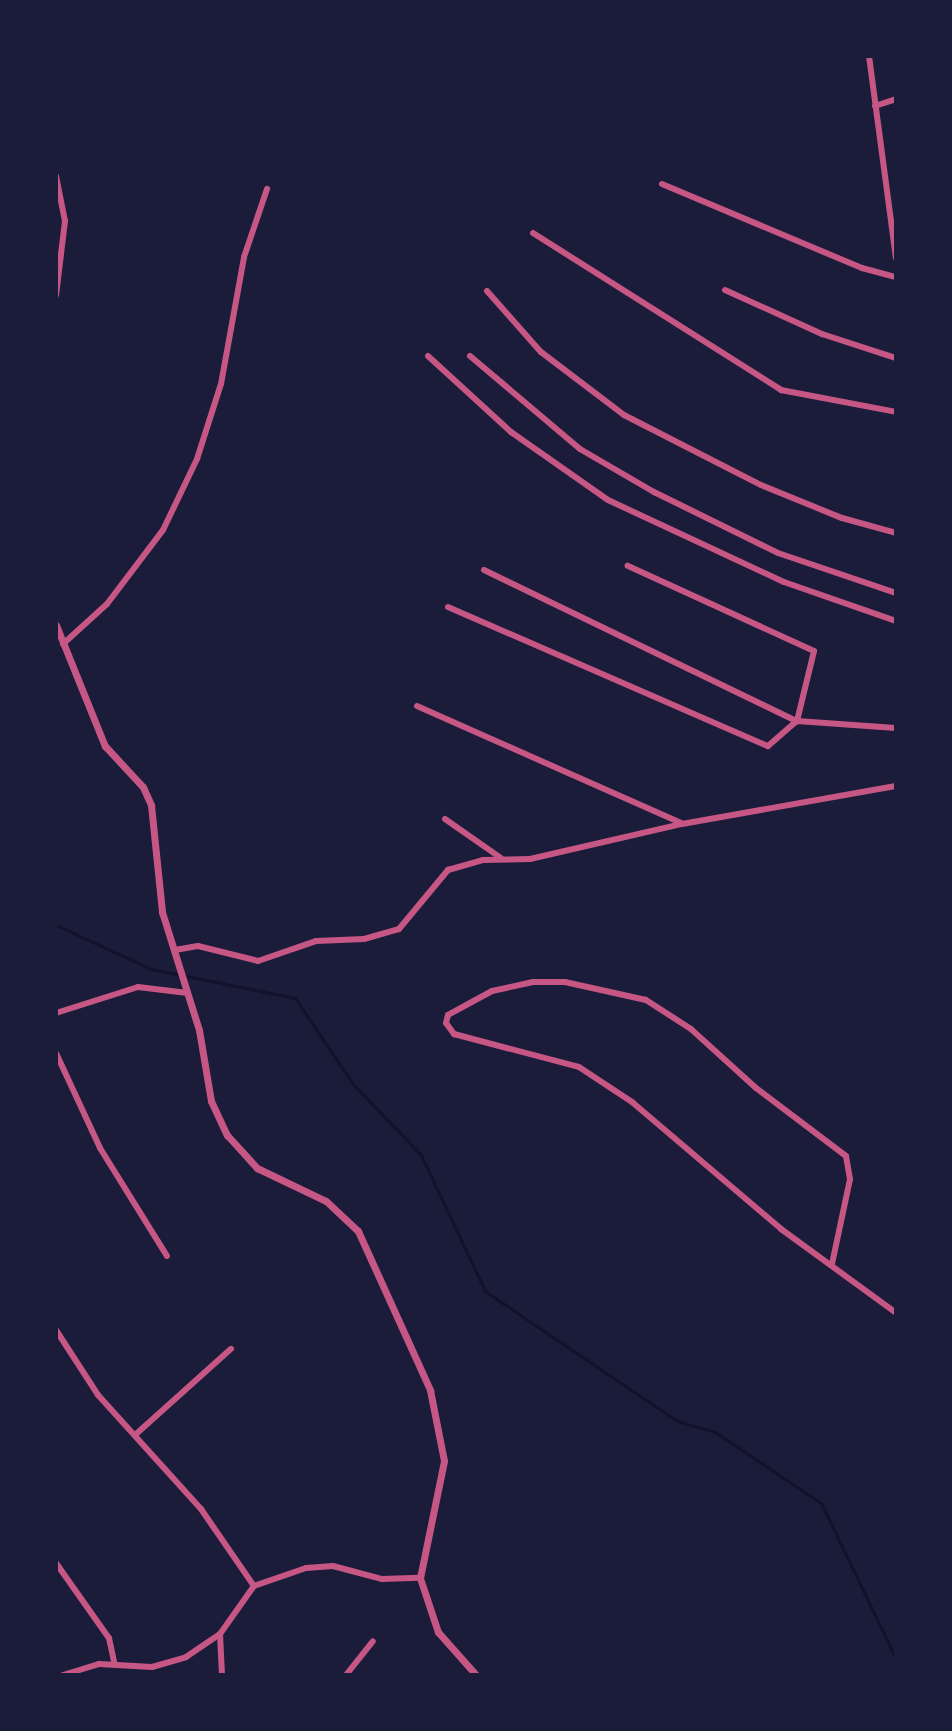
<!DOCTYPE html>
<style>
body{margin:0}
#map{position:relative;width:952px;height:1731px;overflow:hidden;background:#1b1b3a;font-family:"Noto Sans",sans-serif}
div>[style]{position:absolute}
.stream>*{height:3px;margin:-1.5px;padding:0 1.5px;transform-origin:1.5px;border-radius:1.5px;background:#12122b}
.minor>*{height:6px;margin:-3px;padding:0 3px;transform-origin:3px;border-radius:3px;background:#c65784}
.tertiary>*{height:7px;margin:-3.5px;padding:0 3.5px;transform-origin:3.5px;border-radius:3.5px;background:#c65784}
span{translate:-50% -50%;white-space:nowrap;text-align:center;line-height:1.15;-webkit-text-stroke:8px #1b1b3a;paint-order:stroke}
.frame{position:absolute;inset:0;border:58px solid #1b1b3a;pointer-events:none}
</style>
<div id="map">
<div class="stream">
<div style="left:56px;top:925px;width:105px;rotate:24.9deg"></div>
<div style="left:151px;top:969px;width:147px;rotate:11.4deg"></div>
<div style="left:295px;top:998px;width:104px;rotate:56deg"></div>
<div style="left:353px;top:1084px;width:98px;rotate:46.2deg"></div>
<div style="left:421px;top:1155px;width:150px;rotate:64.8deg"></div>
<div style="left:485px;top:1291px;width:232px;rotate:34.1deg"></div>
<div style="left:677px;top:1421px;width:40px;rotate:16deg"></div>
<div style="left:715px;top:1432px;width:128px;rotate:33.8deg"></div>
<div style="left:821px;top:1503px;width:173px;rotate:64.3deg"></div>
</div>
<div class="minor">
<div style="left:869px;top:56px;width:204px;rotate:82.4deg"></div>
<div style="left:875px;top:106px;width:22px;rotate:-18deg"></div>
<div style="left:56px;top:176px;width:46px;rotate:78.7deg"></div>
<div style="left:65px;top:221px;width:75px;rotate:96.9deg"></div>
<div style="left:662px;top:184px;width:217px;rotate:22.8deg"></div>
<div style="left:862px;top:268px;width:35px;rotate:15deg"></div>
<div style="left:533px;top:233px;width:294px;rotate:32.3deg"></div>
<div style="left:781px;top:390px;width:117px;rotate:10.8deg"></div>
<div style="left:725px;top:290px;width:107px;rotate:24.4deg"></div>
<div style="left:822px;top:334px;width:78px;rotate:18deg"></div>
<div style="left:487px;top:291px;width:81px;rotate:48.5deg"></div>
<div style="left:541px;top:352px;width:104px;rotate:37.2deg"></div>
<div style="left:624px;top:415px;width:154px;rotate:27.1deg"></div>
<div style="left:761px;top:485px;width:87px;rotate:22.2deg"></div>
<div style="left:842px;top:518px;width:56px;rotate:15.5deg"></div>
<div style="left:428px;top:356px;width:113px;rotate:42.5deg"></div>
<div style="left:511px;top:432px;width:118px;rotate:35deg"></div>
<div style="left:608px;top:500px;width:194px;rotate:25deg"></div>
<div style="left:784px;top:582px;width:119px;rotate:19.2deg"></div>
<div style="left:470px;top:356px;width:144px;rotate:40.2deg"></div>
<div style="left:580px;top:449px;width:86px;rotate:30.2deg"></div>
<div style="left:654px;top:492px;width:138px;rotate:26.2deg"></div>
<div style="left:778px;top:553px;width:125px;rotate:18.7deg"></div>
<div style="left:484px;top:570px;width:348px;rotate:25.8deg"></div>
<div style="left:797px;top:721px;width:99px;rotate:4deg"></div>
<div style="left:448px;top:607px;width:349px;rotate:23.5deg"></div>
<div style="left:768px;top:746px;width:38px;rotate:-41deg"></div>
<div style="left:797px;top:721px;width:72px;rotate:-76.3deg"></div>
<div style="left:814px;top:651px;width:205px;rotate:-155.4deg"></div>
<div style="left:63px;top:644px;width:59px;rotate:-42.3deg"></div>
<div style="left:107px;top:604px;width:93px;rotate:-52.9deg"></div>
<div style="left:163px;top:530px;width:79px;rotate:-64.4deg"></div>
<div style="left:197px;top:459px;width:79px;rotate:-72.3deg"></div>
<div style="left:221px;top:384px;width:129px;rotate:-79.7deg"></div>
<div style="left:244px;top:257px;width:72px;rotate:-71.3deg"></div>
<div style="left:417px;top:706px;width:289px;rotate:23.9deg"></div>
<div style="left:445px;top:819px;width:68px;rotate:34.9deg"></div>
<div style="left:175px;top:950px;width:23px;rotate:-10deg"></div>
<div style="left:198px;top:946px;width:62px;rotate:14deg"></div>
<div style="left:258px;top:961px;width:61px;rotate:-19deg"></div>
<div style="left:316px;top:941px;width:48px;rotate:-2.4deg"></div>
<div style="left:364px;top:939px;width:36px;rotate:-16deg"></div>
<div style="left:399px;top:929px;width:77px;rotate:-50.3deg"></div>
<div style="left:448px;top:870px;width:36px;rotate:-16deg"></div>
<div style="left:483px;top:860px;width:47px;rotate:-1.2deg"></div>
<div style="left:530px;top:859px;width:156px;rotate:-13deg"></div>
<div style="left:682px;top:824px;width:217px;rotate:-10.1deg"></div>
<div style="left:56px;top:1013px;width:86px;rotate:-17.6deg"></div>
<div style="left:138px;top:987px;width:50px;rotate:6.8deg"></div>
<div style="left:56px;top:1053px;width:105px;rotate:65.1deg"></div>
<div style="left:100px;top:1148px;width:127px;rotate:58.2deg"></div>
<div style="left:832px;top:1264px;width:87px;rotate:-78deg"></div>
<div style="left:850px;top:1179px;width:23px;rotate:-100deg"></div>
<div style="left:846px;top:1156px;width:113px;rotate:-142.9deg"></div>
<div style="left:756px;top:1088px;width:88px;rotate:-137.8deg"></div>
<div style="left:691px;top:1029px;width:54px;rotate:-147.2deg"></div>
<div style="left:646px;top:1000px;width:83px;rotate:-167.5deg"></div>
<div style="left:565px;top:982px;width:32px;rotate:180deg"></div>
<div style="left:533px;top:982px;width:42px;rotate:167.6deg"></div>
<div style="left:492px;top:991px;width:50px;rotate:151.4deg"></div>
<div style="left:448px;top:1015px;width:8px;rotate:104deg"></div>
<div style="left:446px;top:1023px;width:14px;rotate:54deg"></div>
<div style="left:454px;top:1034px;width:129px;rotate:14.8deg"></div>
<div style="left:579px;top:1067px;width:64px;rotate:33.4deg"></div>
<div style="left:632px;top:1102px;width:196px;rotate:40.4deg"></div>
<div style="left:781px;top:1229px;width:142px;rotate:36.1deg"></div>
<div style="left:56px;top:1330px;width:77px;rotate:57.1deg"></div>
<div style="left:98px;top:1395px;width:154px;rotate:47.9deg"></div>
<div style="left:201px;top:1509px;width:93px;rotate:55.5deg"></div>
<div style="left:135px;top:1435px;width:129px;rotate:-41.9deg"></div>
<div style="left:56px;top:1563px;width:92px;rotate:54.8deg"></div>
<div style="left:109px;top:1638px;width:25px;rotate:78deg"></div>
<div style="left:220px;top:1634px;width:41px;rotate:87.2deg"></div>
<div style="left:63px;top:1675px;width:38px;rotate:-17deg"></div>
<div style="left:99px;top:1664px;width:53px;rotate:3.2deg"></div>
<div style="left:152px;top:1667px;width:35px;rotate:-16deg"></div>
<div style="left:186px;top:1657px;width:41px;rotate:-34.1deg"></div>
<div style="left:220px;top:1634px;width:59px;rotate:-54.7deg"></div>
<div style="left:254px;top:1586px;width:55px;rotate:-19.1deg"></div>
<div style="left:306px;top:1568px;width:27px;rotate:-4deg"></div>
<div style="left:333px;top:1566px;width:51px;rotate:14.9deg"></div>
<div style="left:382px;top:1579px;width:38px;rotate:-2deg"></div>
<div style="left:346px;top:1675px;width:43px;rotate:-51.5deg"></div>
</div>
<div class="tertiary">
<div style="left:56px;top:625px;width:131px;rotate:68deg"></div>
<div style="left:105px;top:746px;width:56px;rotate:47.2deg"></div>
<div style="left:143px;top:787px;width:20px;rotate:66deg"></div>
<div style="left:151px;top:805px;width:108px;rotate:84.1deg"></div>
<div style="left:162px;top:912px;width:124px;rotate:72.6deg"></div>
<div style="left:199px;top:1030px;width:72px;rotate:80.4deg"></div>
<div style="left:211px;top:1101px;width:38px;rotate:65deg"></div>
<div style="left:227px;top:1135px;width:45px;rotate:47.7deg"></div>
<div style="left:257px;top:1168px;width:76px;rotate:25.6deg"></div>
<div style="left:326px;top:1201px;width:44px;rotate:43.2deg"></div>
<div style="left:358px;top:1231px;width:175px;rotate:65.6deg"></div>
<div style="left:430px;top:1390px;width:72px;rotate:78.8deg"></div>
<div style="left:444px;top:1461px;width:119px;rotate:101.6deg"></div>
<div style="left:420px;top:1578px;width:57px;rotate:71.6deg"></div>
<div style="left:438px;top:1632px;width:57px;rotate:48.5deg"></div>
</div>
<div class="frame"></div>
</div>
